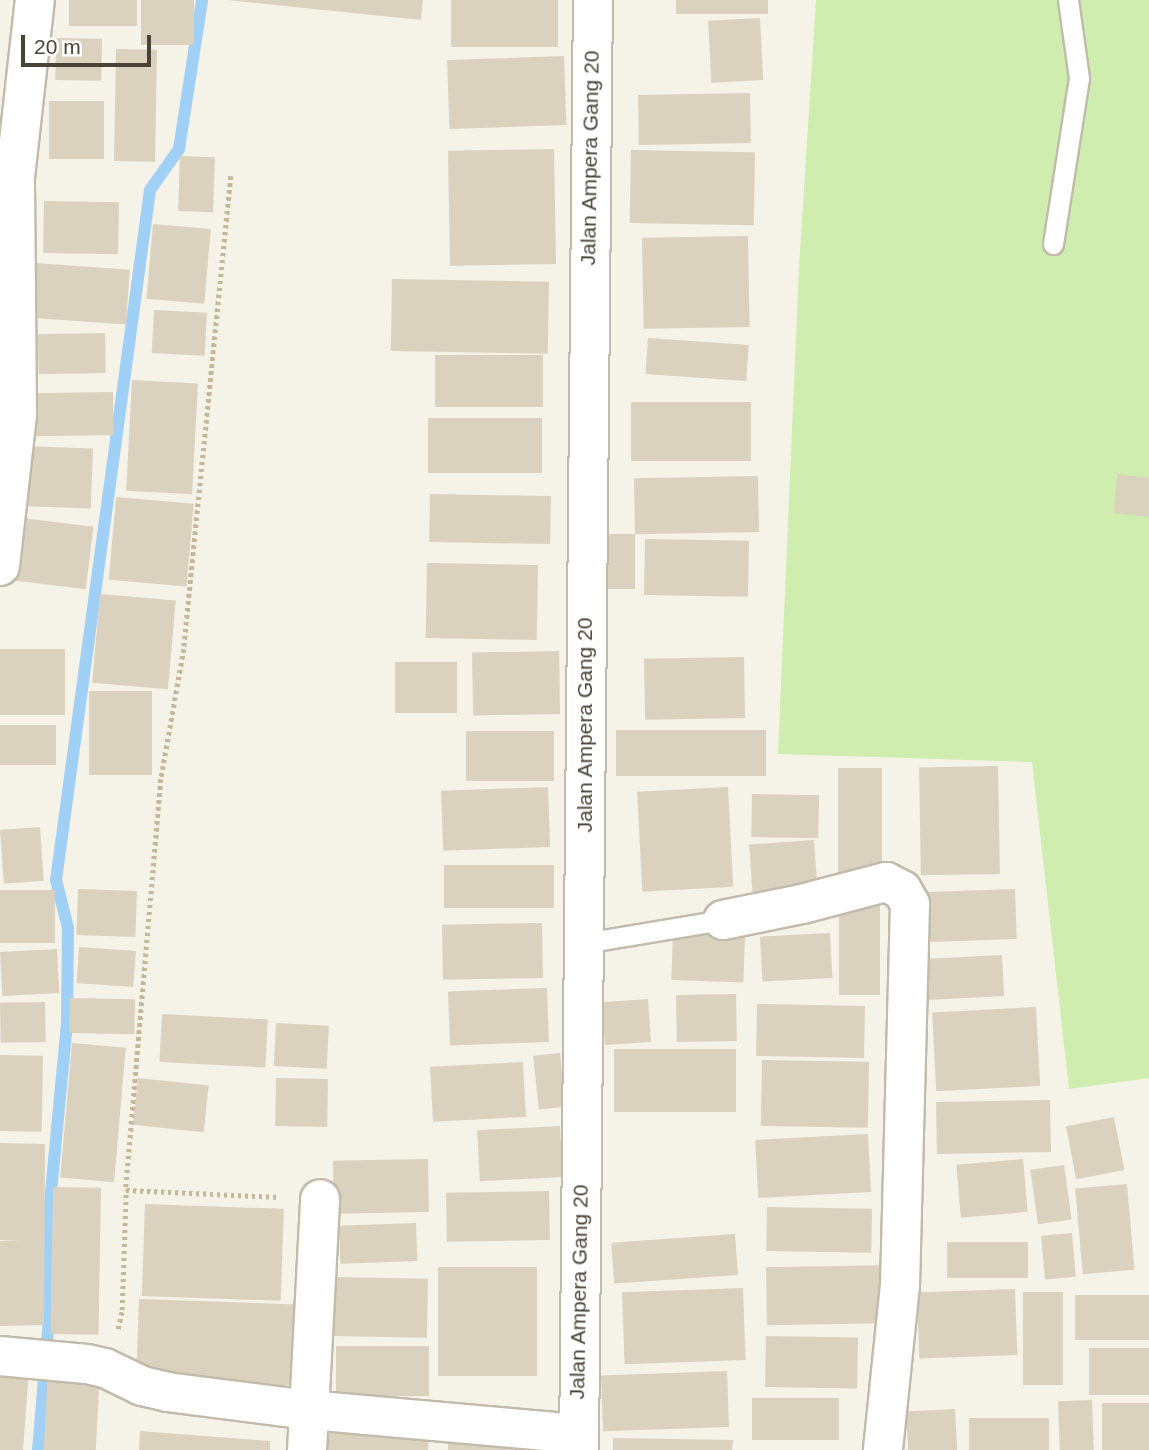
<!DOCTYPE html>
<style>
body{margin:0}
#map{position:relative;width:1149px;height:1450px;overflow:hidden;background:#f5f2e8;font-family:Arial,sans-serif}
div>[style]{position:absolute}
.green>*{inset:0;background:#ceedae}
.stream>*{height:12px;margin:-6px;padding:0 6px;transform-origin:6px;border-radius:6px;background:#a0d0f6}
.building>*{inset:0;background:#dbd1bf;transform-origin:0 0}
.path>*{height:4.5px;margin-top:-2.25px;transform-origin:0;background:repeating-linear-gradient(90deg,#c5b79a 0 3.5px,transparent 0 7px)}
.roads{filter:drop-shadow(2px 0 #c2baaa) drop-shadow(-2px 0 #c2baaa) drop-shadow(0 2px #c2baaa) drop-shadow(0 -2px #c2baaa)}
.service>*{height:19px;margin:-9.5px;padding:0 9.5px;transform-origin:9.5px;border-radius:9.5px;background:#fff}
.minor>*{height:38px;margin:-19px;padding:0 19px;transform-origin:19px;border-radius:19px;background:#fff}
span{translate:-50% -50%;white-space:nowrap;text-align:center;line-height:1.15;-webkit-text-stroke:6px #fff;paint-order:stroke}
.street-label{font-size:21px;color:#494236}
.scale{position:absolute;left:21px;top:35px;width:130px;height:32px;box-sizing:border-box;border:4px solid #494236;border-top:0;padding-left:9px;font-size:21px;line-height:24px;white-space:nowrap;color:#494236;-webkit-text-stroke:5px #fff;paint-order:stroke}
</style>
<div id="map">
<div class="green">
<div style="clip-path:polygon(816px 0,1149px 0,1149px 1078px,1069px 1089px,1032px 762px,778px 754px,799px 268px)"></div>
</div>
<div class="stream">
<div style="left:38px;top:1450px;width:132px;rotate:-85.2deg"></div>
<div style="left:49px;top:1318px;width:73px;rotate:-92.4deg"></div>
<div style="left:46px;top:1245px;width:224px;rotate:-84.6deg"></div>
<div style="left:67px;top:1022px;width:94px;rotate:-89.4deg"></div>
<div style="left:68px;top:928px;width:49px;rotate:-104deg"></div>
<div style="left:56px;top:880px;width:696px;rotate:-82.24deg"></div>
<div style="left:150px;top:190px;width:50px;rotate:-54.7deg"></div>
<div style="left:179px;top:149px;width:151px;rotate:-81.2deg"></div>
</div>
<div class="building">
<div style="left:69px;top:0;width:68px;height:26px"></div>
<div style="left:141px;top:0;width:53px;height:45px"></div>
<div style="clip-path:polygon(227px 0,423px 0,421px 20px)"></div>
<div style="left:451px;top:0;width:107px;height:47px"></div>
<div style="left:676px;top:0;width:92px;height:14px"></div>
<div style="left:760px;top:18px;width:62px;height:52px;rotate:87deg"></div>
<div style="left:56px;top:38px;width:46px;height:42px;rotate:1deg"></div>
<div style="left:116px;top:49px;width:41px;height:112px;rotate:1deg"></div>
<div style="left:564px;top:56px;width:69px;height:117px;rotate:88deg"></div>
<div style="left:750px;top:93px;width:50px;height:112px;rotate:89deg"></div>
<div style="left:49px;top:101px;width:55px;height:58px"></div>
<div style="left:554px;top:149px;width:115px;height:106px;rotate:89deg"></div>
<div style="left:631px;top:150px;width:124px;height:73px;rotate:1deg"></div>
<div style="left:180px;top:156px;width:35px;height:55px;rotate:2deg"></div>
<div style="left:44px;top:201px;width:75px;height:52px;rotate:1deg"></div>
<div style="left:153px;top:224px;width:58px;height:75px;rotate:5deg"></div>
<div style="left:748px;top:236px;width:91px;height:106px;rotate:89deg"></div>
<div style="left:35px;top:263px;width:95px;height:55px;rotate:4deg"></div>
<div style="left:392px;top:279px;width:157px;height:72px;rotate:1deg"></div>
<div style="left:154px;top:310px;width:53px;height:43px;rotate:3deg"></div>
<div style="left:105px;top:333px;width:40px;height:67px;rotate:89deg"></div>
<div style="left:648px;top:338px;width:101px;height:36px;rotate:4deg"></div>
<div style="left:435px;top:355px;width:108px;height:52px"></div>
<div style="left:132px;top:380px;width:66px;height:111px;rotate:3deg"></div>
<div style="left:113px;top:392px;width:43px;height:78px;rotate:89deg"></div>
<div style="left:631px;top:402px;width:120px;height:59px"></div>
<div style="left:542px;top:418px;width:55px;height:114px;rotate:90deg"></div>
<div style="left:21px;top:446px;width:72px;height:60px;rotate:2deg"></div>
<div style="clip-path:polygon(1117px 474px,1149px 478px,1149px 517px,1114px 513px)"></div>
<div style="left:758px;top:476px;width:56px;height:124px;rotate:89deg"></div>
<div style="left:430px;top:494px;width:121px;height:48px;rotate:1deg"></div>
<div style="left:116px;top:497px;width:78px;height:83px;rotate:5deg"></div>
<div style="left:22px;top:518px;width:72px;height:63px;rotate:7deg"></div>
<div style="left:601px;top:534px;width:34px;height:55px"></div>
<div style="left:645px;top:539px;width:104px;height:56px;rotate:1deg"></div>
<div style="left:427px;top:563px;width:111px;height:75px;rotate:1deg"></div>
<div style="left:100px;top:594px;width:76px;height:89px;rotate:5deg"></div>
<div style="left:0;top:649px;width:65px;height:66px"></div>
<div style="left:559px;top:651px;width:63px;height:87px;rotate:89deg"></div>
<div style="left:744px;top:657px;width:61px;height:100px;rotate:89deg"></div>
<div style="left:395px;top:662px;width:62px;height:51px"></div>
<div style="left:89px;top:691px;width:63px;height:84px"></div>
<div style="left:0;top:725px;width:56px;height:40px"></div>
<div style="left:616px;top:730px;width:150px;height:46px"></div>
<div style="left:466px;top:731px;width:88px;height:50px"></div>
<div style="left:998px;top:766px;width:108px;height:79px;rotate:89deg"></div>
<div style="left:838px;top:768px;width:44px;height:109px"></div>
<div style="left:548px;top:787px;width:60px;height:107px;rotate:88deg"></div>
<div style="left:728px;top:787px;width:100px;height:91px;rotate:87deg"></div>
<div style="left:752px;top:794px;width:67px;height:43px;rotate:1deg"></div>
<div style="left:40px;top:827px;width:54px;height:40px;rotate:86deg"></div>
<div style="left:814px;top:840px;width:55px;height:65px;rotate:86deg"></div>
<div style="left:444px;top:865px;width:110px;height:43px"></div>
<div style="left:78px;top:889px;width:59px;height:46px;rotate:2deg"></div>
<div style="left:1015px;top:889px;width:50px;height:88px;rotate:88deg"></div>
<div style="left:0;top:890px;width:55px;height:53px"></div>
<div style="left:839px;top:905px;width:41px;height:90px"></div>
<div style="left:542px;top:923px;width:55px;height:100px;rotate:89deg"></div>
<div style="left:830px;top:933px;width:45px;height:70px;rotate:87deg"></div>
<div style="left:673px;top:934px;width:72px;height:46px;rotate:2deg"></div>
<div style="left:79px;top:947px;width:57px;height:36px;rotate:4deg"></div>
<div style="left:57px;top:949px;width:44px;height:57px;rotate:87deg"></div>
<div style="left:1002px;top:955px;width:41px;height:78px;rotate:87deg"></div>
<div style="left:547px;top:988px;width:54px;height:99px;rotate:88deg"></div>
<div style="left:736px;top:994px;width:47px;height:60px;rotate:89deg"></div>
<div style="left:70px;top:998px;width:65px;height:35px;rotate:1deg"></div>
<div style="left:648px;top:999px;width:43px;height:46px;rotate:86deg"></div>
<div style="left:45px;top:1002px;width:40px;height:45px;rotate:89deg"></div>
<div style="left:757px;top:1004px;width:108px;height:52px;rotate:1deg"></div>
<div style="left:1036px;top:1007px;width:79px;height:104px;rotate:87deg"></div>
<div style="left:162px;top:1014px;width:106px;height:48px;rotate:3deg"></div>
<div style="left:276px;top:1023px;width:53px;height:43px;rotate:3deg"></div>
<div style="left:72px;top:1043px;width:54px;height:135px;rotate:5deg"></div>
<div style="left:614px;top:1049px;width:122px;height:63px"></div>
<div style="left:560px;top:1053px;width:54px;height:27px;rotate:84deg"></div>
<div style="left:0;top:1055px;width:43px;height:76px;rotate:1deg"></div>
<div style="left:762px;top:1060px;width:107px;height:66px;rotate:1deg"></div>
<div style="left:523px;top:1062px;width:55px;height:93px;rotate:87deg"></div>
<div style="left:138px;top:1078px;width:71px;height:47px;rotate:6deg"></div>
<div style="left:276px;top:1078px;width:52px;height:48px;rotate:1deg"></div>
<div style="left:1050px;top:1100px;width:52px;height:114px;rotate:89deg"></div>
<div style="left:1114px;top:1117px;width:54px;height:49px;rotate:79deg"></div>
<div style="left:560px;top:1126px;width:51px;height:83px;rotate:87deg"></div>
<div style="left:868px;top:1134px;width:58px;height:113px;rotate:87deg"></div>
<div style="clip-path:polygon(0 1143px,45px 1144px,44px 1325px,0 1326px,0 1241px,20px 1241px,0 1240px)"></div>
<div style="left:428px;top:1159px;width:53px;height:95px;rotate:89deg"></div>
<div style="left:1023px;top:1159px;width:53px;height:67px;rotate:85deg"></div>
<div style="left:1064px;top:1165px;width:55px;height:34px;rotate:82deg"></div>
<div style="left:1127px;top:1184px;width:86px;height:52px;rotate:85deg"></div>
<div style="left:53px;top:1187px;width:48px;height:147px;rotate:1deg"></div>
<div style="left:549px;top:1191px;width:49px;height:103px;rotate:89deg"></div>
<div style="left:145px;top:1204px;width:139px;height:92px;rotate:2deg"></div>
<div style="left:767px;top:1207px;width:105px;height:44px;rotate:1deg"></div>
<div style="left:416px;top:1223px;width:38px;height:77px;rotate:88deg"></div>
<div style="left:1072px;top:1233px;width:44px;height:31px;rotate:85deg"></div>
<div style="left:735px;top:1234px;width:41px;height:124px;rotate:86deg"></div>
<div style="left:947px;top:1242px;width:81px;height:36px"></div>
<div style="left:893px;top:1265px;width:58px;height:127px;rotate:89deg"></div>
<div style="left:438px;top:1267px;width:99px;height:109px"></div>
<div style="left:333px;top:1277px;width:95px;height:59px;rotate:1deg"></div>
<div style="left:743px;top:1288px;width:72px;height:121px;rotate:88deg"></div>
<div style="left:1015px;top:1289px;width:66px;height:98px;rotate:88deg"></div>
<div style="left:1023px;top:1292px;width:40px;height:93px"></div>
<div style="left:1149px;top:1295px;width:45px;height:74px;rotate:90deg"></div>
<div style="left:139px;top:1299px;width:165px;height:81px;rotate:2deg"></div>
<div style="left:766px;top:1336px;width:92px;height:51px;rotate:1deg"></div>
<div style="left:336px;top:1346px;width:93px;height:50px"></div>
<div style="left:1149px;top:1348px;width:47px;height:60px;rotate:90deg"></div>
<div style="left:48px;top:1368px;width:52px;height:82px;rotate:3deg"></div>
<div style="clip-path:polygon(0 1369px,29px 1371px,23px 1450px,0 1450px)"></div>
<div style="left:727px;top:1371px;width:56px;height:126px;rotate:88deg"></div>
<div style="left:752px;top:1398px;width:87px;height:42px"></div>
<div style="left:1092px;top:1400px;width:50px;height:34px;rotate:88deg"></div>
<div style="left:1149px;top:1403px;width:47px;height:47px;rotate:90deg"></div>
<div style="left:955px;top:1409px;width:41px;height:49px;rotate:87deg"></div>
<div style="left:969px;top:1418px;width:80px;height:32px"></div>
<div style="clip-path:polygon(326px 1429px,429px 1435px,428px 1450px,325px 1450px)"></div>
<div style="clip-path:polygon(140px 1431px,270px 1441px,270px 1450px,139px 1450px)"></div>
<div style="clip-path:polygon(613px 1438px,733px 1440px,732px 1450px,613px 1450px)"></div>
<div style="left:448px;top:1441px;width:65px;height:9px"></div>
</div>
<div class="path">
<div style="left:231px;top:176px;width:475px;rotate:95.7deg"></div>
<div style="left:184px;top:649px;width:132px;rotate:100deg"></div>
<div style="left:161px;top:779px;width:412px;rotate:94.9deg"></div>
<div style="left:126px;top:1190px;width:154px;rotate:2.6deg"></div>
<div style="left:118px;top:1329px;width:19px;rotate:-78deg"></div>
<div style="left:122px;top:1310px;width:120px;rotate:-88.1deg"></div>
</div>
<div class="roads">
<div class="service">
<div style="left:1053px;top:244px;width:168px;rotate:-81.1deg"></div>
<div style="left:1079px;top:78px;width:79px;rotate:-98deg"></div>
<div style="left:584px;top:943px;width:141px;rotate:-9.4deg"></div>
</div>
<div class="minor">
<div style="left:0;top:566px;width:153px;rotate:-83.6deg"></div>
<div style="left:17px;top:414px;width:237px;rotate:-90.5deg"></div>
<div style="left:15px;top:177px;width:178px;rotate:-83.6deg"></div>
<div style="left:723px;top:920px;width:81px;rotate:-11.4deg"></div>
<div style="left:802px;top:904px;width:87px;rotate:-14.7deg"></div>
<div style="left:886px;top:882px;width:18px;rotate:27deg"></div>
<div style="left:902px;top:890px;width:16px;rotate:60deg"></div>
<div style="left:910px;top:904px;width:381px;rotate:91.5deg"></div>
<div style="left:900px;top:1285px;width:166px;rotate:95.9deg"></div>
<div style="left:0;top:1356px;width:87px;rotate:5.3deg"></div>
<div style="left:87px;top:1364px;width:18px;rotate:13deg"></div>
<div style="left:105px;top:1368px;width:41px;rotate:25.9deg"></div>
<div style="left:142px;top:1386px;width:26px;rotate:13deg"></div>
<div style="left:167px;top:1392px;width:144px;rotate:7.2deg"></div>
<div style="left:310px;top:1410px;width:269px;rotate:5.1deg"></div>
<div style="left:307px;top:1450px;width:251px;rotate:-87deg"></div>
<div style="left:579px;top:1450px;width:1450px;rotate:-89.45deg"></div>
</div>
</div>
<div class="street-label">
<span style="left:590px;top:158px;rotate:-89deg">Jalan Ampera Gang 20</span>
<span style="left:585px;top:725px;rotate:-90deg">Jalan Ampera Gang 20</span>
<span style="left:579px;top:1292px;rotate:-89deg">Jalan Ampera Gang 20</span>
</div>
<div class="scale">20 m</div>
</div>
